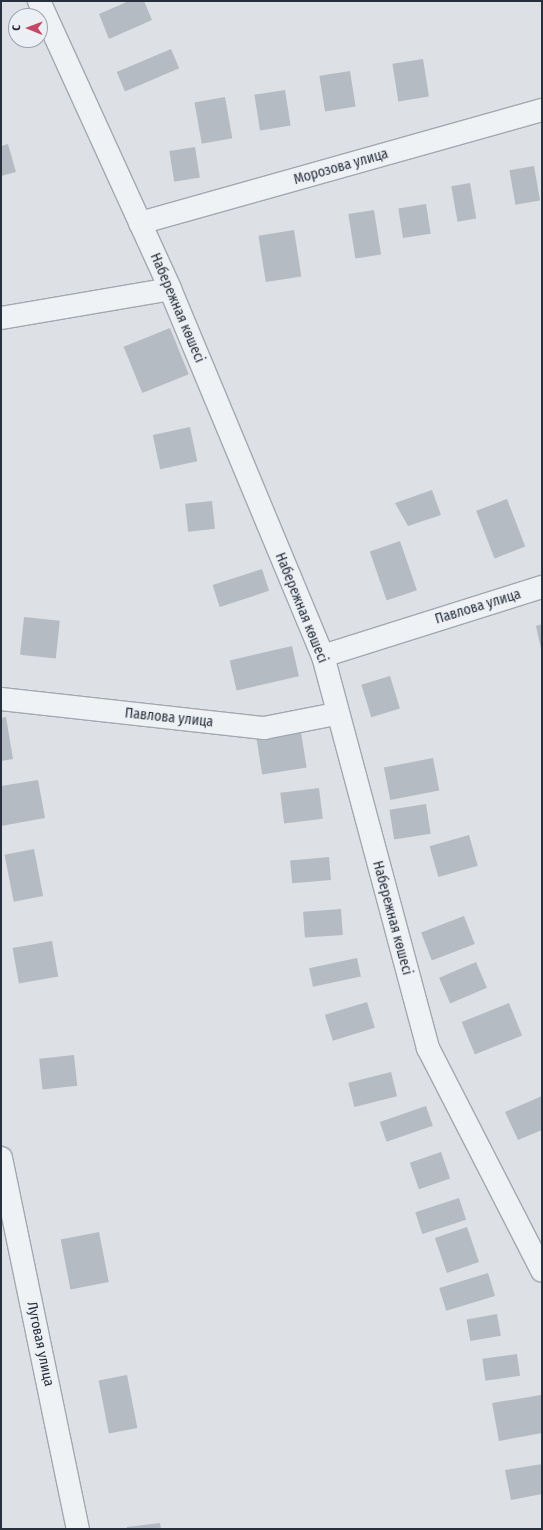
<!DOCTYPE html>
<meta charset="utf-8">
<style>
body{margin:0}
#map{position:relative;width:543px;height:1530px;overflow:hidden;background:#dde1e6;font-family:"Fira Sans Condensed",sans-serif}
div>[style]{position:absolute}
.building>*{inset:0;background:#b5bbc2;transform-origin:0 0}
.roads{filter:drop-shadow(1px 0 #a3a8b0) drop-shadow(-1px 0 #a3a8b0) drop-shadow(0 1px #a3a8b0) drop-shadow(0 -1px #a3a8b0)}
.minor>*{height:22px;margin:-11px;padding:0 11px;transform-origin:11px;border-radius:11px;background:#eff2f5}
span{translate:-50% -50%;white-space:nowrap;text-align:center;line-height:1.15;-webkit-text-stroke:4px #ecf0f4;paint-order:stroke}
.street-label{font-size:14px;color:#27303c}
.frame{position:absolute;inset:0;border:2px solid #27303c;pointer-events:none}
.north{position:absolute;left:8px;top:8px;width:40px;height:40px;box-sizing:border-box;background:#ecf0f4;border:1px solid #9da3aa;border-radius:50%;rotate:271deg;font-size:11px;font-weight:700;line-height:16px;text-align:center;color:#27303c}
.north::after{content:'';display:block;margin:auto;width:14px;height:18px;background:#c64764;clip-path:polygon(50% 0,100% 100%,50% 72%,0 100%)}
</style>
<div id="map">
<div class="building">
<div style="clip-path:polygon(129px 1px,144px 1px,152px 20px,109px 39px,99px 14px)"></div>
<div style="left:171px;top:49px;width:21px;height:59px;rotate:67deg"></div>
<div style="left:423px;top:59px;width:38px;height:31px;rotate:81deg"></div>
<div style="left:350px;top:71px;width:36px;height:31px;rotate:81deg"></div>
<div style="left:285px;top:90px;width:36px;height:31px;rotate:81deg"></div>
<div style="left:225px;top:97px;width:42px;height:31px;rotate:80deg"></div>
<div style="clip-path:polygon(8px 144px,16px 172px,1px 176px,1px 146px)"></div>
<div style="left:195px;top:147px;width:31px;height:26px;rotate:81deg"></div>
<div style="left:534px;top:166px;width:35px;height:25px;rotate:80deg"></div>
<div style="left:470px;top:183px;width:36px;height:19px;rotate:80deg"></div>
<div style="left:426px;top:204px;width:30px;height:28px;rotate:81deg"></div>
<div style="left:374px;top:210px;width:45px;height:26px;rotate:81deg"></div>
<div style="left:294px;top:230px;width:47px;height:36px;rotate:81deg"></div>
<div style="left:170px;top:328px;width:50px;height:50px;rotate:68deg"></div>
<div style="left:190px;top:427px;width:35px;height:38px;rotate:78deg"></div>
<div style="clip-path:polygon(432px 490px,441px 515px,408px 526px,395px 503px)"></div>
<div style="left:507px;top:499px;width:51px;height:33px;rotate:69deg"></div>
<div style="left:212px;top:501px;width:28px;height:27px;rotate:84deg"></div>
<div style="left:400px;top:541px;width:52px;height:32px;rotate:71deg"></div>
<div style="left:262px;top:569px;width:23px;height:52px;rotate:72deg"></div>
<div style="left:24px;top:617px;width:36px;height:38px;rotate:6deg"></div>
<div style="clip-path:polygon(542px 624px,542px 649px,541px 649px,536px 626px)"></div>
<div style="left:292px;top:646px;width:31px;height:64px;rotate:77deg"></div>
<div style="left:390px;top:676px;width:34px;height:30px;rotate:73deg"></div>
<div style="clip-path:polygon(6px 717px,13px 759px,1px 761px,1px 718px)"></div>
<div style="left:301px;top:732px;width:36px;height:45px;rotate:81deg"></div>
<div style="left:433px;top:758px;width:33px;height:50px;rotate:79deg"></div>
<div style="clip-path:polygon(38px 780px,45px 818px,1px 826px,1px 786px)"></div>
<div style="left:319px;top:788px;width:31px;height:39px;rotate:83deg"></div>
<div style="left:426px;top:804px;width:30px;height:37px;rotate:81deg"></div>
<div style="left:469px;top:835px;width:32px;height:41px;rotate:74deg"></div>
<div style="left:34px;top:849px;width:48px;height:30px;rotate:79deg"></div>
<div style="left:329px;top:857px;width:23px;height:39px;rotate:85deg"></div>
<div style="left:341px;top:909px;width:26px;height:38px;rotate:86deg"></div>
<div style="left:464px;top:916px;width:30px;height:46px;rotate:69deg"></div>
<div style="left:52px;top:941px;width:36px;height:40px;rotate:80deg"></div>
<div style="left:357px;top:958px;width:19px;height:49px;rotate:78deg"></div>
<div style="left:476px;top:962px;width:28px;height:40px;rotate:67deg"></div>
<div style="left:367px;top:1002px;width:27px;height:44px;rotate:73deg"></div>
<div style="left:509px;top:1003px;width:35px;height:51px;rotate:68deg"></div>
<div style="left:74px;top:1055px;width:31px;height:35px;rotate:84deg"></div>
<div style="left:391px;top:1072px;width:25px;height:44px;rotate:76deg"></div>
<div style="clip-path:polygon(542px 1096px,542px 1130px,518px 1140px,505px 1112px)"></div>
<div style="left:426px;top:1106px;width:21px;height:49px;rotate:71deg"></div>
<div style="left:441px;top:1152px;width:28px;height:33px;rotate:71deg"></div>
<div style="left:459px;top:1198px;width:23px;height:46px;rotate:72deg"></div>
<div style="left:467px;top:1227px;width:37px;height:34px;rotate:71deg"></div>
<div style="left:99px;top:1232px;width:51px;height:39px;rotate:79deg"></div>
<div style="left:488px;top:1273px;width:24px;height:51px;rotate:73deg"></div>
<div style="left:497px;top:1314px;width:22px;height:31px;rotate:80deg"></div>
<div style="left:517px;top:1354px;width:22px;height:35px;rotate:82deg"></div>
<div style="left:127px;top:1375px;width:54px;height:29px;rotate:79deg"></div>
<div style="clip-path:polygon(541px 1395px,542px 1433px,499px 1441px,492px 1403px)"></div>
<div style="clip-path:polygon(542px 1464px,542px 1494px,511px 1500px,505px 1470px)"></div>
<div style="clip-path:polygon(160px 1523px,161px 1529px,127px 1529px,127px 1527px)"></div>
</div>
<div class="roads">
<div class="minor">
<div style="left:39px;top:1px;width:316px;rotate:65.5deg"></div>
<div style="left:170px;top:289px;width:398px;rotate:67.4deg"></div>
<div style="left:323px;top:656px;width:406px;rotate:75deg"></div>
<div style="left:428px;top:1048px;width:250px;rotate:62.9deg"></div>
<div style="left:140px;top:223px;width:418px;rotate:-15.7deg"></div>
<div style="left:1px;top:318px;width:171px;rotate:-9.7deg"></div>
<div style="left:323px;top:656px;width:230px;rotate:-17.5deg"></div>
<div style="left:1px;top:699px;width:265px;rotate:6.3deg"></div>
<div style="left:264px;top:728px;width:73px;rotate:-11deg"></div>
<div style="left:1px;top:1158px;width:379px;rotate:78.3deg"></div>
</div>
</div>
<div class="street-label">
<span style="left:341px;top:167px;rotate:-16deg">Морозова улица</span>
<span style="left:177px;top:308px;rotate:67deg">Набережная көшесі</span>
<span style="left:478px;top:607px;rotate:-17deg">Павлова улица</span>
<span style="left:301px;top:608px;rotate:68deg">Набережная көшесі</span>
<span style="left:169px;top:718px;rotate:6deg">Павлова улица</span>
<span style="left:392px;top:918px;rotate:75deg">Набережная көшесі</span>
<span style="left:40px;top:1344px;rotate:78deg">Луговая улица</span>
</div>
<div class="frame"></div>
<div class="north">С</div>
</div>
